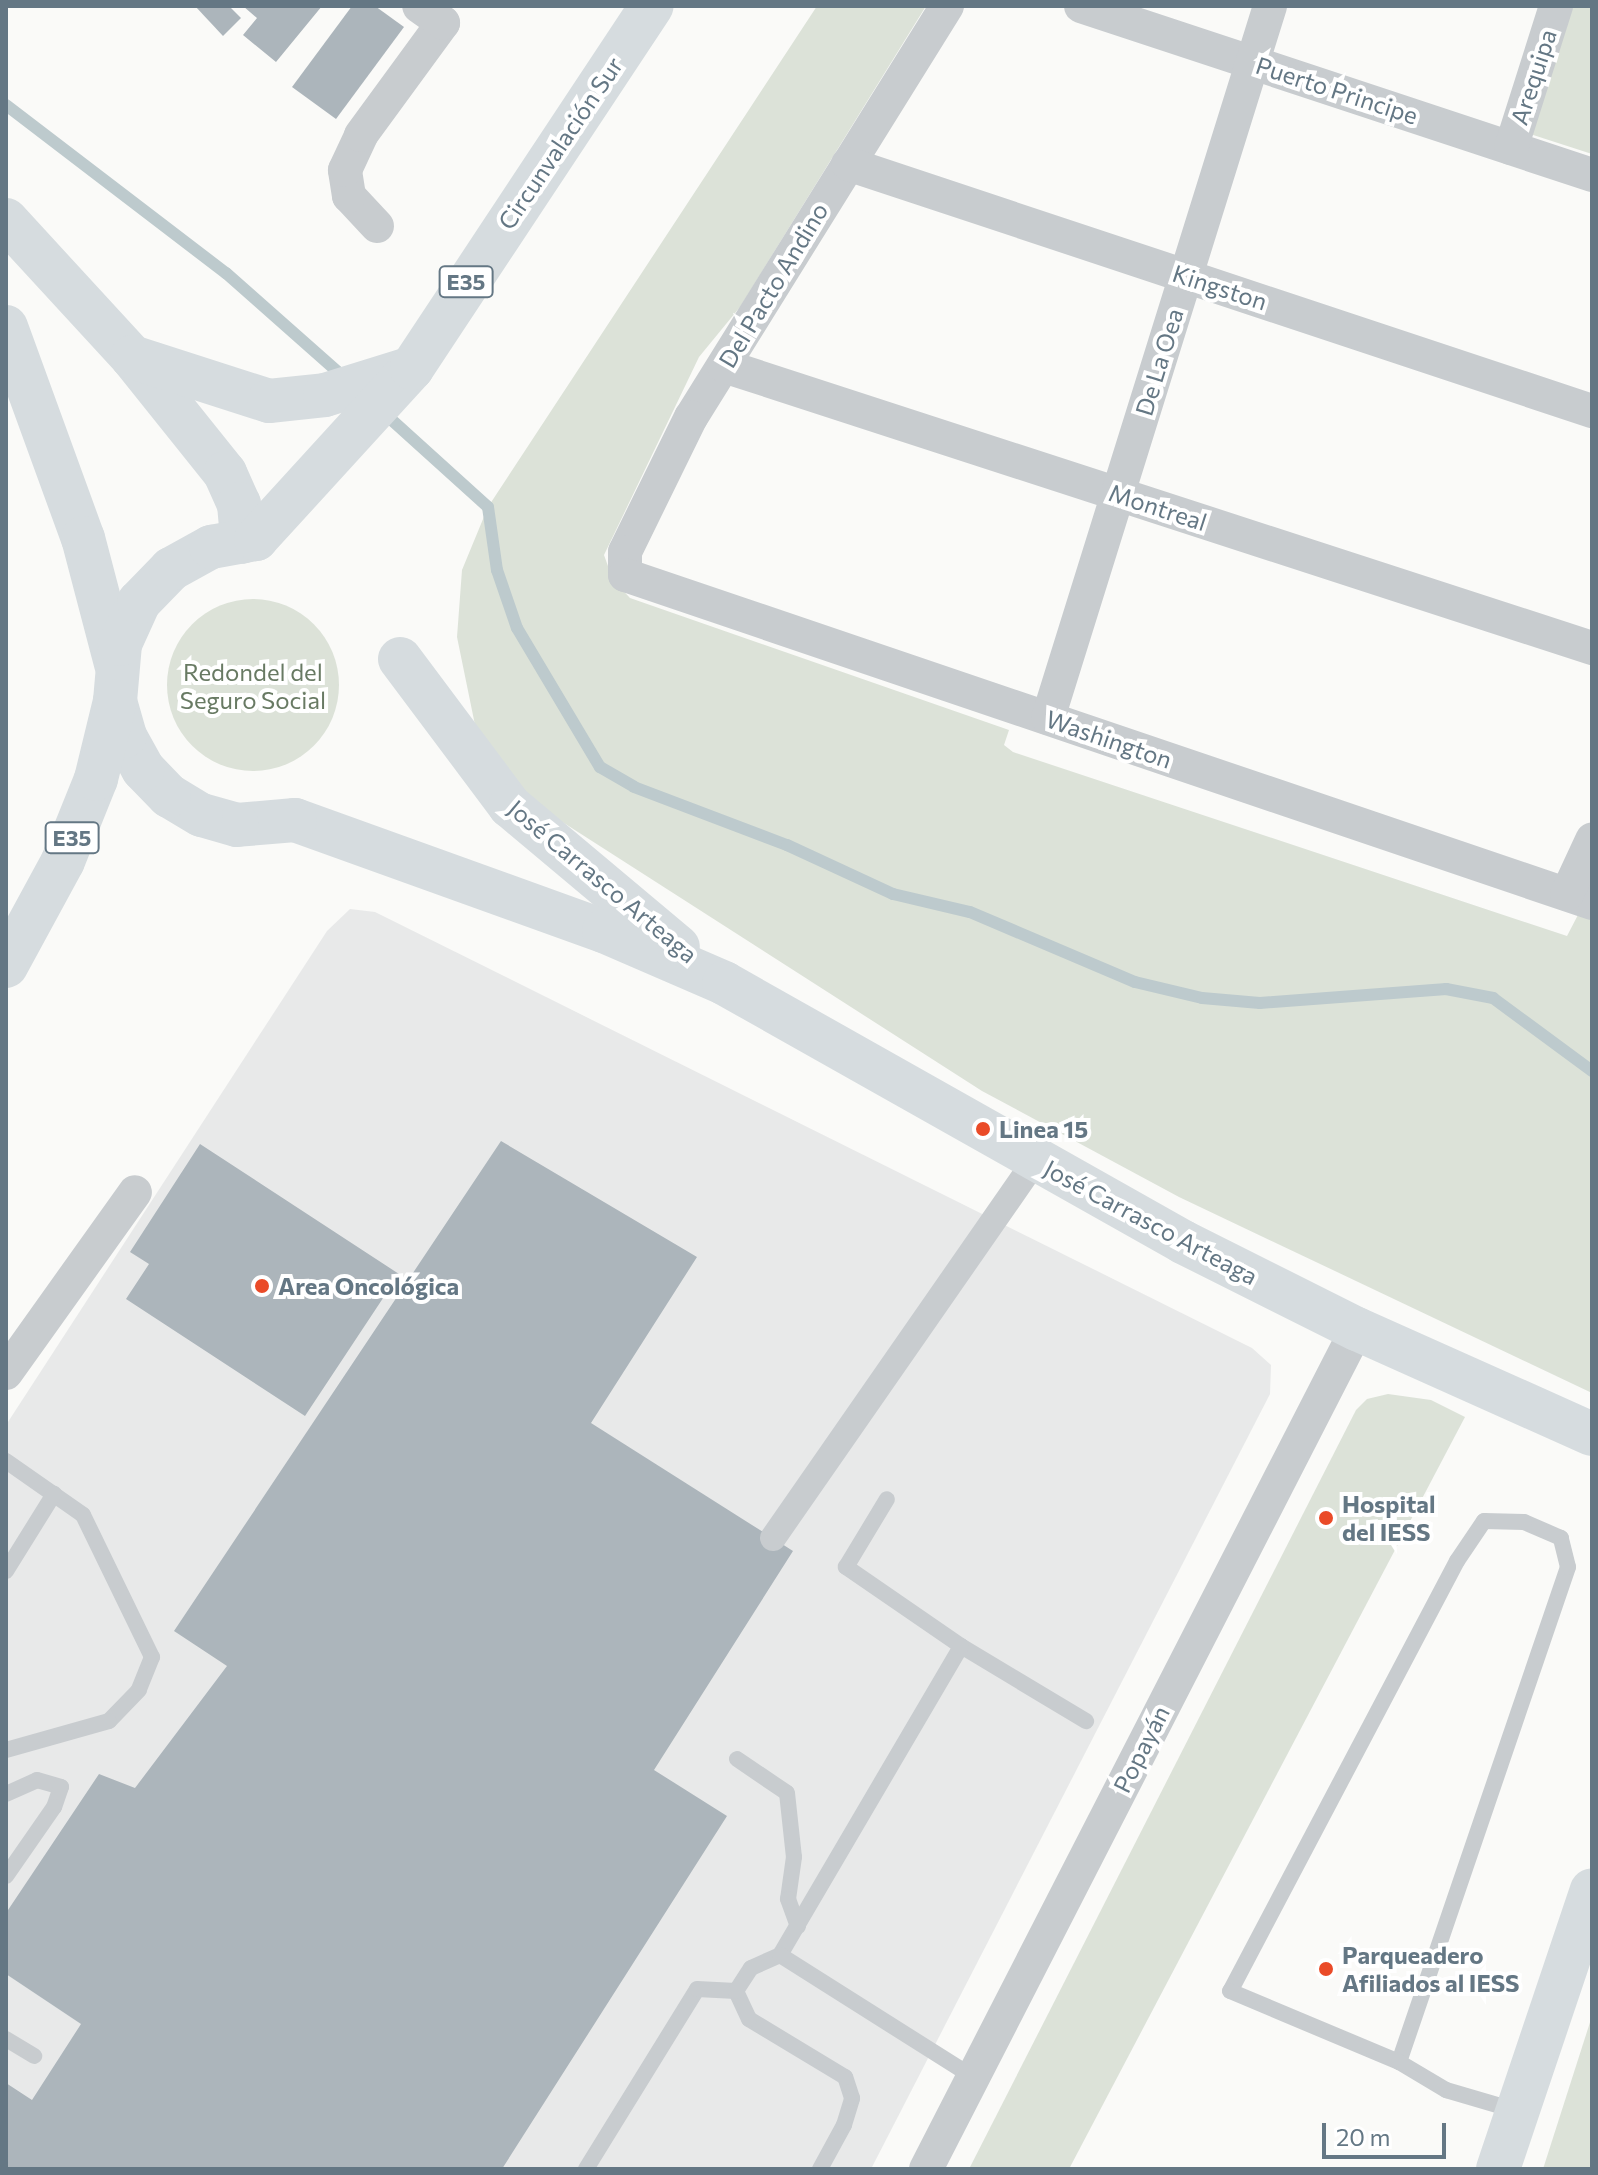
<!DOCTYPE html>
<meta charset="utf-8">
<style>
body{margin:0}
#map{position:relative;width:1598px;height:2175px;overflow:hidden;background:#fafaf8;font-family:Commissioner,sans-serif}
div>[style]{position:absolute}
.built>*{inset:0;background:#e8e9e9}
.green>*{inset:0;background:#dce2d8}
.round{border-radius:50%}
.stream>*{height:12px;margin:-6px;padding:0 6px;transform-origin:6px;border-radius:6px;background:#bdcacd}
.building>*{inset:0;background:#acb5bb}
.service>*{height:16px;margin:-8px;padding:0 8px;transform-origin:8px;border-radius:8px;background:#c8cccf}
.pedestrian>*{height:26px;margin:-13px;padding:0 13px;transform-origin:13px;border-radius:13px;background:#c8cccf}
.minor>*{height:34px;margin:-17px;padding:0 17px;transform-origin:17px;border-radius:17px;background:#c8cccf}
.secondary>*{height:44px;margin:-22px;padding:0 22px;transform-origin:22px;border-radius:22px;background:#d6dcdf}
.trunk>*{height:44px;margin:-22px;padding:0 22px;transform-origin:22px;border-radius:22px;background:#d6dcdf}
.dots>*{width:22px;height:22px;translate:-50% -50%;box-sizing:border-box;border:4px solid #fff;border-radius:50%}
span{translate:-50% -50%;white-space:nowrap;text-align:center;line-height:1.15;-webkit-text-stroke:8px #fff;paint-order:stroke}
.shield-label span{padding:2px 6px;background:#fff;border:2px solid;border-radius:6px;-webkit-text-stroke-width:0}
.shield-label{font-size:22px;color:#647784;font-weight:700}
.street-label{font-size:24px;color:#647784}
.park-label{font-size:24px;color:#687a63}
.poi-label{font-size:24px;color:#647784;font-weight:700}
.left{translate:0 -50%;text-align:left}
.frame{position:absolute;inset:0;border:8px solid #647784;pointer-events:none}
.scale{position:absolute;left:1322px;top:2123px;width:124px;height:36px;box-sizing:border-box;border:4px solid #647784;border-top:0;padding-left:10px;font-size:24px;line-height:28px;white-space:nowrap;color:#647784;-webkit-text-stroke:6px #fff;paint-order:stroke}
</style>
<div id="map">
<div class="built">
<div style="clip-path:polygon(350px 909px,375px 912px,1252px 1348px,1271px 1365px,1270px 1394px,871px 2169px,6px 2169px,6px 1425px,327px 931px)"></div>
</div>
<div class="green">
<div style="clip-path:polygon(817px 6px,926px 6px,740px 307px,699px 357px,604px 555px,613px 580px,630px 598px,1009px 730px,1004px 745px,1013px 752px,1567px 936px,1580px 911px,1592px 916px,1592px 1393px,1179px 1197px,982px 1091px,528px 800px,475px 725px,457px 637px,462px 570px,488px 507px)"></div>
<div style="clip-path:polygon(1569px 6px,1592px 6px,1592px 154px,1527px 133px)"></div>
<div class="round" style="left:167px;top:599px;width:172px;height:172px"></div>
<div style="clip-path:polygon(1388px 1394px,1431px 1400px,1465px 1417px,1069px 2169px,969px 2169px,1356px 1410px,1367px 1399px)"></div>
<div style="clip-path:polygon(1592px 2016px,1592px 2169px,1543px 2169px)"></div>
</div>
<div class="stream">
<div style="left:6px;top:105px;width:277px;rotate:37.4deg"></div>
<div style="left:226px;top:273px;width:160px;rotate:41.5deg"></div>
<div style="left:384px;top:413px;width:140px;rotate:42.1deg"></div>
<div style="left:488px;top:507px;width:64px;rotate:81.9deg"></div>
<div style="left:497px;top:570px;width:61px;rotate:71deg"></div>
<div style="left:517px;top:628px;width:162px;rotate:59.2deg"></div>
<div style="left:600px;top:767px;width:39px;rotate:30deg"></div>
<div style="left:634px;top:787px;width:164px;rotate:20.8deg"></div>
<div style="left:787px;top:845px;width:117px;rotate:24.8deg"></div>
<div style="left:893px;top:894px;width:79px;rotate:13.2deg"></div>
<div style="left:970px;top:912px;width:179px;rotate:23deg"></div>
<div style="left:1135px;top:982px;width:69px;rotate:13.4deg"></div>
<div style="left:1202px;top:998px;width:58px;rotate:4.9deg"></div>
<div style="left:1260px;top:1003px;width:187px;rotate:-4.3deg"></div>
<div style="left:1446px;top:989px;width:48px;rotate:10.8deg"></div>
<div style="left:1493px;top:998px;width:123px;rotate:36.4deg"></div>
</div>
<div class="building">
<div style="clip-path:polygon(195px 6px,229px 6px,241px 18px,223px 36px)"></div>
<div style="clip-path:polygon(243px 6px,322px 6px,276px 62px,243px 35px,257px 18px)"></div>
<div style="clip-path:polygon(352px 6px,375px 6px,404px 27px,336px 119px,292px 87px)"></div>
<div style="clip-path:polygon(501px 1141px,697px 1257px,591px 1423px,793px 1551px,654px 1770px,727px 1816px,502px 2169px,6px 2169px,6px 2083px,32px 2100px,81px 2024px,6px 1974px,6px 1913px,99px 1774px,135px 1788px,227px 1666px,174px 1631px)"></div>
<div style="clip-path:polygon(200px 1144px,399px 1274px,305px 1416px,126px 1299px,149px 1264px,130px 1252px)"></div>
</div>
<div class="service">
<div style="left:6px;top:1461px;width:94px;rotate:35deg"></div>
<div style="left:83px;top:1515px;width:158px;rotate:64.1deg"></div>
<div style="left:152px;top:1657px;width:35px;rotate:112deg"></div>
<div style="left:139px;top:1690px;width:43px;rotate:134.1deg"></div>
<div style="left:109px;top:1721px;width:107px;rotate:164.3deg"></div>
<div style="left:6px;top:1571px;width:91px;rotate:-58.1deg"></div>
<div style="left:961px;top:1646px;width:146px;rotate:31deg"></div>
<div style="left:737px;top:1759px;width:60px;rotate:34.2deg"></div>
<div style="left:787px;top:1793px;width:64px;rotate:83.8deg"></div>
<div style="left:794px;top:1857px;width:42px;rotate:98.1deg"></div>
<div style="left:788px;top:1899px;width:29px;rotate:70deg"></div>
<div style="left:6px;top:1794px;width:34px;rotate:-24deg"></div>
<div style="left:37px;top:1780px;width:25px;rotate:16deg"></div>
<div style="left:61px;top:1787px;width:21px;rotate:109deg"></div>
<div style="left:54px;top:1807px;width:84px;rotate:124.8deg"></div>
<div style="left:780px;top:1955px;width:358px;rotate:-59.6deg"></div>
<div style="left:961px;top:1646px;width:140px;rotate:-145.5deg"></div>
<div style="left:846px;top:1567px;width:79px;rotate:-58.9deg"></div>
<div style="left:6px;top:2039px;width:33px;rotate:31deg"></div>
<div style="left:1399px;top:2062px;width:523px;rotate:-71.15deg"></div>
<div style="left:1568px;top:1567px;width:30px;rotate:-104deg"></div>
<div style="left:1561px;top:1538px;width:40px;rotate:-156.6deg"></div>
<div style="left:1524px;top:1522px;width:40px;rotate:-178.6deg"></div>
<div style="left:1484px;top:1521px;width:48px;rotate:124deg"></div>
<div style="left:1457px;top:1561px;width:486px;rotate:117.8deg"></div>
<div style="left:1230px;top:1991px;width:183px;rotate:22.8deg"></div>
<div style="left:1399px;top:2062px;width:55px;rotate:30.8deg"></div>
<div style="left:1446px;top:2090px;width:71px;rotate:16.4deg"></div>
<div style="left:586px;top:2169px;width:211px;rotate:-58.3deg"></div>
<div style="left:697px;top:1989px;width:39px;rotate:3deg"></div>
<div style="left:820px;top:2169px;width:50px;rotate:-61.4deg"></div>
<div style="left:844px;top:2125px;width:28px;rotate:-73deg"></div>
<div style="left:852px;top:2098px;width:22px;rotate:-108deg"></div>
<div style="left:845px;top:2077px;width:112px;rotate:-148.9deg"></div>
<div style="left:749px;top:2019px;width:31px;rotate:-115deg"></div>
<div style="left:736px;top:1991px;width:27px;rotate:-57deg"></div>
<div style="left:751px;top:1968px;width:32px;rotate:-24deg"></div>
<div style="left:780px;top:1955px;width:228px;rotate:32.3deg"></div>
</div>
<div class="pedestrian">
<div style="left:773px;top:1538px;width:461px;rotate:-55.2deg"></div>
</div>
<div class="minor">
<div style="left:947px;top:6px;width:484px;rotate:121.9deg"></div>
<div style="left:691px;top:417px;width:150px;rotate:116.1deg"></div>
<div style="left:625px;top:552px;width:23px;rotate:90deg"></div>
<div style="left:625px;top:575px;width:1021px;rotate:18.74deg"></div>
<div style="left:1081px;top:6px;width:538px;rotate:18.3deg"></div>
<div style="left:1511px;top:148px;width:149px;rotate:-72.4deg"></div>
<div style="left:848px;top:164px;width:784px;rotate:18.37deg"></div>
<div style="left:377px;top:226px;width:41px;rotate:-133deg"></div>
<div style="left:349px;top:196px;width:26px;rotate:-99deg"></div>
<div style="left:345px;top:170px;width:38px;rotate:-65deg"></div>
<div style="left:361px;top:135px;width:139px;rotate:-53.8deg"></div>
<div style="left:443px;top:23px;width:29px;rotate:-145deg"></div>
<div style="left:724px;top:366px;width:913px;rotate:18deg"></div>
<div style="left:1048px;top:718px;width:746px;rotate:-72.68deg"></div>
<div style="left:1567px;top:894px;width:60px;rotate:-65.2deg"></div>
<div style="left:6px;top:1373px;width:222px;rotate:-54.5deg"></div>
<div style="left:926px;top:2169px;width:944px;rotate:-62.84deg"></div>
</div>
<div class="secondary">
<div style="left:6px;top:220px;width:186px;rotate:47.4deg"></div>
<div style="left:132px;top:357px;width:149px;rotate:51.3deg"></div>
<div style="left:225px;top:473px;width:34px;rotate:66deg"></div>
<div style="left:239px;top:504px;width:38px;rotate:85deg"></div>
<div style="left:6px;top:327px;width:225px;rotate:70deg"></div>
<div style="left:83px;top:538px;width:130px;rotate:75.3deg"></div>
<div style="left:400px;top:659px;width:184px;rotate:53.2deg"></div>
<div style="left:510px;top:806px;width:219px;rotate:40deg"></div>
<div style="left:295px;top:820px;width:328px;rotate:19.8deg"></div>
<div style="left:604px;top:931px;width:131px;rotate:23.4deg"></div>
<div style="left:724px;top:983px;width:527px;rotate:29.43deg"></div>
<div style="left:1183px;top:1242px;width:195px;rotate:26.6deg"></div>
<div style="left:1357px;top:1329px;width:257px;rotate:24.1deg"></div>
<div style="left:1498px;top:2169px;width:294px;rotate:-71.4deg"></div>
</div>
<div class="trunk">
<div style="left:132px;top:357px;width:144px;rotate:17.8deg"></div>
<div style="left:269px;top:401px;width:56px;rotate:-6.1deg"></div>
<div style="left:325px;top:395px;width:91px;rotate:-17.2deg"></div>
<div style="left:295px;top:820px;width:58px;rotate:175.1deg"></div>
<div style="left:237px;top:825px;width:37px;rotate:-164deg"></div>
<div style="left:201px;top:815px;width:37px;rotate:-149deg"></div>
<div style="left:169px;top:796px;width:37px;rotate:-134deg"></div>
<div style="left:143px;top:769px;width:38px;rotate:-119deg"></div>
<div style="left:125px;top:736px;width:36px;rotate:-106deg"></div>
<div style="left:115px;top:701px;width:57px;rotate:-85deg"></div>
<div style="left:120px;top:644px;width:46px;rotate:-65.7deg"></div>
<div style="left:139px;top:602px;width:46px;rotate:-45.9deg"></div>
<div style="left:171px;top:569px;width:46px;rotate:-28.8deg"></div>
<div style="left:211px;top:547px;width:46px;rotate:-10.1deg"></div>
<div style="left:256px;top:539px;width:231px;rotate:-47.6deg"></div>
<div style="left:412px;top:368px;width:434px;rotate:-56.5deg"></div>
<div style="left:6px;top:966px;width:119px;rotate:-61.5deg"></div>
<div style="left:63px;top:861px;width:88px;rotate:-68.1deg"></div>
<div style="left:96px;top:779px;width:80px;rotate:-76.3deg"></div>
</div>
<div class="dots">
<div style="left:983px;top:1129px;background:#ea4b28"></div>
<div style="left:262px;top:1286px;background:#ea4b28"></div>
<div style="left:1326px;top:1518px;background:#ea4b28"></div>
<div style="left:1326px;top:1969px;background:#ea4b28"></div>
</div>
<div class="shield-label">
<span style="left:466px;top:282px">E35</span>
<span style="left:72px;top:838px">E35</span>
</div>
<div class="street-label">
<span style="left:1533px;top:77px;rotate:-72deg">Arequipa</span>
<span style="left:1337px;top:90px;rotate:18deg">Puerto Principe</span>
<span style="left:560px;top:143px;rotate:-56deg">Circunvalación Sur</span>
<span style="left:773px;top:285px;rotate:-59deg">Del Pacto Andino</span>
<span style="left:1220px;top:287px;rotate:18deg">Kingston</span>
<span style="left:1159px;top:362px;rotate:-73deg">De La Oea</span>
<span style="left:1158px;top:507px;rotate:18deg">Montreal</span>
<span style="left:1109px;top:739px;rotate:19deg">Washington</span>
<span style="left:603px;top:881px;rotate:40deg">José Carrasco Arteaga</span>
<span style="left:1151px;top:1222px;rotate:28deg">José Carrasco Arteaga</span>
<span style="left:1141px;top:1749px;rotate:-63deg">Popayán</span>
</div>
<div class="park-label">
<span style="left:253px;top:686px">Redondel del<br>Seguro Social</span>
</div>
<div class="poi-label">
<span class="left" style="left:999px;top:1129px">Linea 15</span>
<span class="left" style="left:278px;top:1286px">Area Oncológica</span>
<span class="left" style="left:1342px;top:1518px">Hospital<br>del IESS</span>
<span class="left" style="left:1342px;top:1969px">Parqueadero<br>Afiliados al IESS</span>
</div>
<div class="frame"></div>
<div class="scale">20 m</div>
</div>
